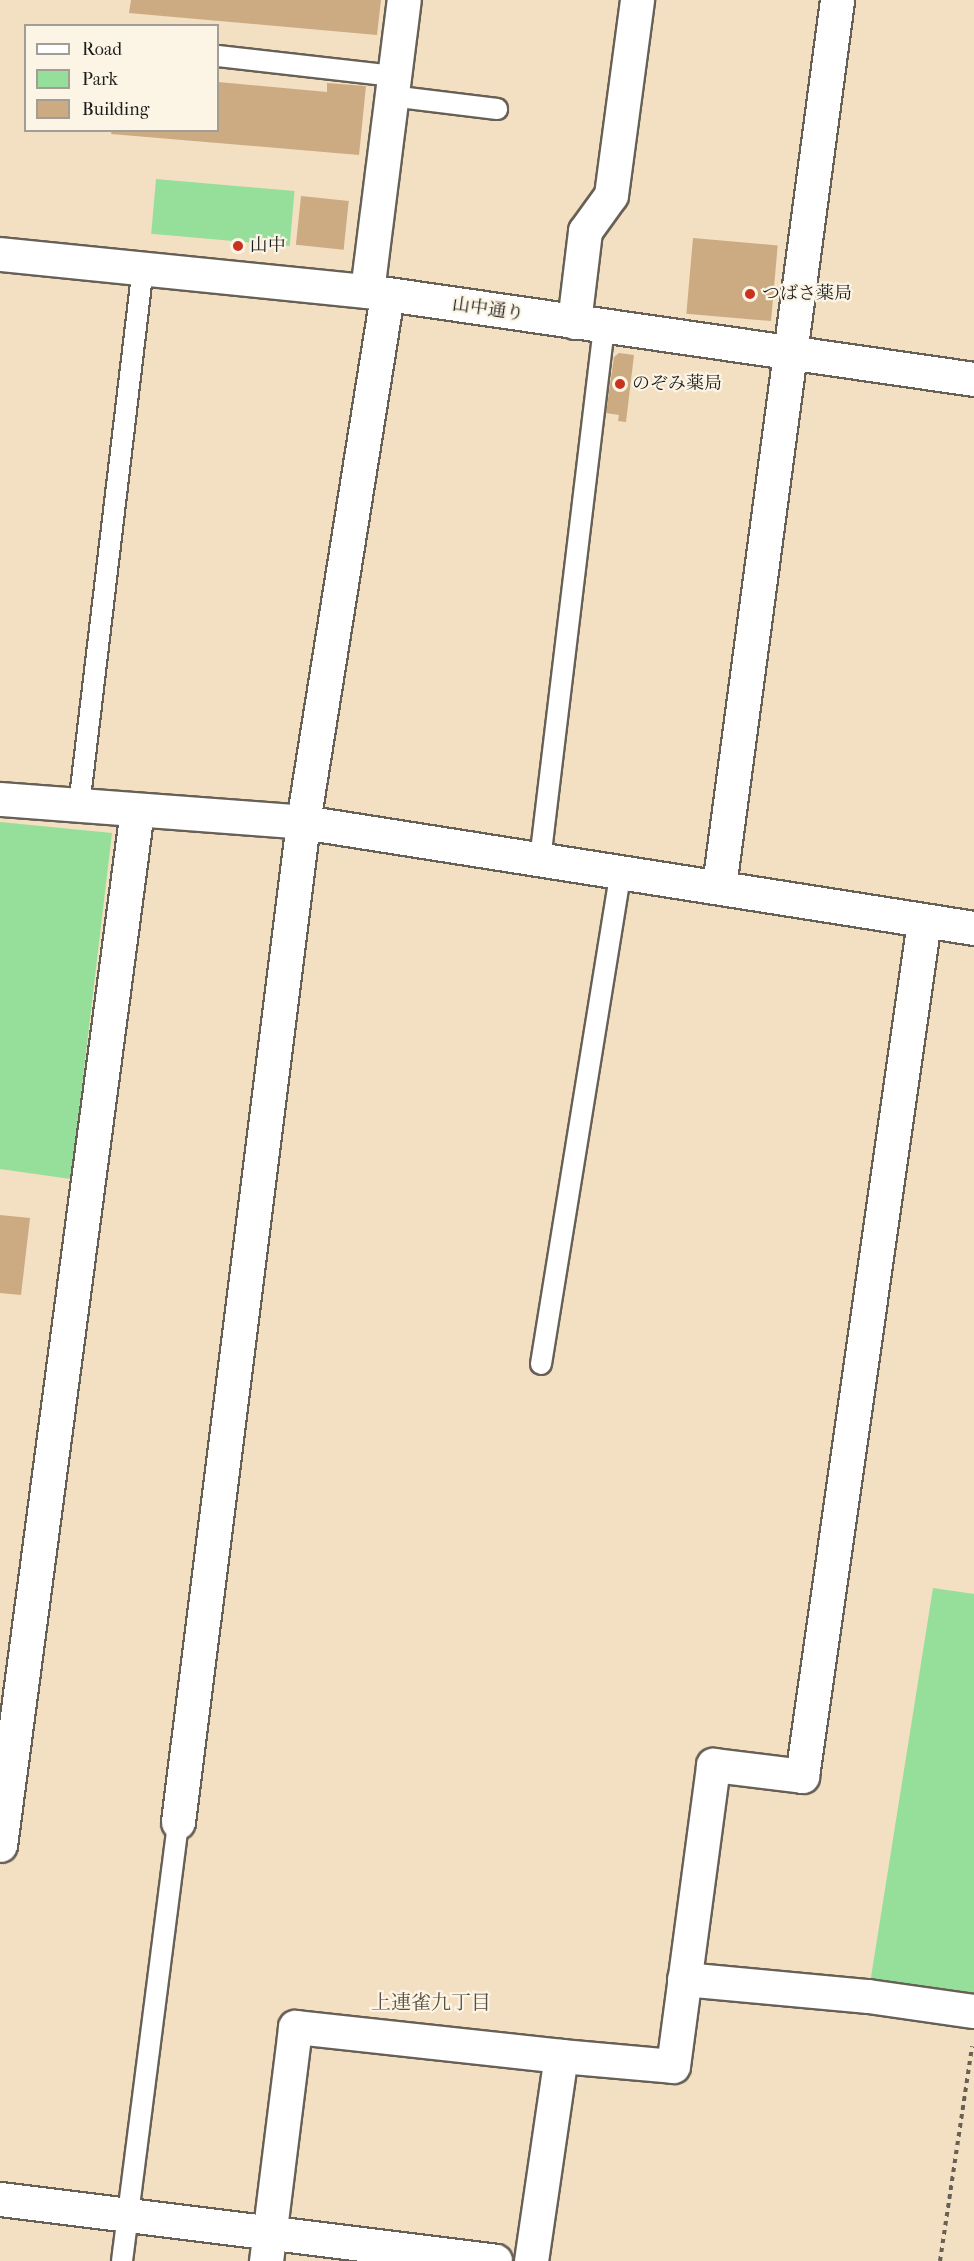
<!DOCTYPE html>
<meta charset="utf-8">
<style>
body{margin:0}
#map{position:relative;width:974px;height:2261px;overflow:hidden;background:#f3dfc1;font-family:"IM FELL French Canon","Noto Serif JP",serif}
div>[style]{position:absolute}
.green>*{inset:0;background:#95df9a;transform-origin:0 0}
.building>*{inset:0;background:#cdab82;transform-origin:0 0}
.path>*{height:4px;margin-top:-2px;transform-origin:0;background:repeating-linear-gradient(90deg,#676056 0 4.5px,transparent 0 9px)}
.roads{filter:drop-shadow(2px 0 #676056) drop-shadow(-2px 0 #676056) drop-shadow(0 2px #676056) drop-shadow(0 -2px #676056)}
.service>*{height:20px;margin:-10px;padding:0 10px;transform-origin:10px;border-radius:10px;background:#fff}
.minor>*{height:33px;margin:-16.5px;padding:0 16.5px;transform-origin:16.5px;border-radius:16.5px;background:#fff}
.tertiary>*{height:33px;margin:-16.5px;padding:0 16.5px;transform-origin:16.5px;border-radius:16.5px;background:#fff}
.dots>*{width:16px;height:16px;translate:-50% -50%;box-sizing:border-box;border:3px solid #fcf5e5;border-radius:50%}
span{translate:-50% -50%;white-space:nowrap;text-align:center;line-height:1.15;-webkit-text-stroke:4.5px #fcf5e5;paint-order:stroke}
.poi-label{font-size:18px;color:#1c1c1c}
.left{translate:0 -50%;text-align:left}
.street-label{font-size:18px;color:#1c1c1c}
.neighbourhood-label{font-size:20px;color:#5a4e40}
.legend{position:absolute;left:24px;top:24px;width:195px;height:108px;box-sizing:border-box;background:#fcf5e5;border:2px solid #a29e95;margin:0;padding:8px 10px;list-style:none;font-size:18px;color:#1c1c1c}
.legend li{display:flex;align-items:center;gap:12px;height:30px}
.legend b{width:30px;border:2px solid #a29e95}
</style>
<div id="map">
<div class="green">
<div style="left:156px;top:179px;width:139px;height:55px;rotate:5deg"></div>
<div style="clip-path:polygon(0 822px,112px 833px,71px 1179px,0 1169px)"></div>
<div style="clip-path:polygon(933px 1588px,974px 1594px,974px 2011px,868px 1996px)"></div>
</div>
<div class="building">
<div style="clip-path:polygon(131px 0,381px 0,377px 35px,129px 13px)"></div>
<div style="clip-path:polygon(218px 82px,327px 92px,327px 83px,366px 86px,359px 155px,111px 134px,112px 130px,218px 130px)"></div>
<div style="left:301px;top:196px;width:48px;height:49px;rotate:6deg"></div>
<div style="left:693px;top:238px;width:85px;height:76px;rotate:5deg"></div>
<div style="clip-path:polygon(619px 353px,634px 355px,626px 422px,618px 421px,619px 415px,606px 413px,614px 357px)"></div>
<div style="clip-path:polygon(0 1215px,30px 1218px,21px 1295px,0 1293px)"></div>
</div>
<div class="path">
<div style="left:940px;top:2261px;width:217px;rotate:-81.5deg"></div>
</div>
<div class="roads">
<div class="service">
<div style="left:218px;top:56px;width:177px;rotate:6.5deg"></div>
<div style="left:391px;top:96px;width:107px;rotate:7deg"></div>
<div style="left:79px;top:806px;width:543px;rotate:-83.23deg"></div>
<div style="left:540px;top:860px;width:537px;rotate:-83.15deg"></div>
<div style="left:541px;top:1364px;width:496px;rotate:-80.8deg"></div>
<div style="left:122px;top:2261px;width:443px;rotate:-82.7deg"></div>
</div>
<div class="minor">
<div style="left:367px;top:291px;width:293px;rotate:-82.8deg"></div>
<div style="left:574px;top:322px;width:92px;rotate:-83.1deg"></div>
<div style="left:585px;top:231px;width:44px;rotate:-54.2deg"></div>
<div style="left:611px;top:195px;width:197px;rotate:-82.4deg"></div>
<div style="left:0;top:799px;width:304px;rotate:4.3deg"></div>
<div style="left:303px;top:822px;width:679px;rotate:8.98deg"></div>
<div style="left:719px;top:886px;width:894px;rotate:-82.41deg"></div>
<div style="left:178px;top:1822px;width:1008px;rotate:-82.87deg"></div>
<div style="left:303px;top:822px;width:534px;rotate:-80.94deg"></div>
<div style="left:0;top:1845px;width:1044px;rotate:-82.46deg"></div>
<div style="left:684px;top:1979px;width:185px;rotate:5.3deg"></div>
<div style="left:868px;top:1996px;width:107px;rotate:8.1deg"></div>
<div style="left:0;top:2199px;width:499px;rotate:7.1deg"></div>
<div style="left:266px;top:2261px;width:236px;rotate:-82.9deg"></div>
<div style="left:295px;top:2027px;width:268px;rotate:6.2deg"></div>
<div style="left:531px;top:2261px;width:207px;rotate:-81.7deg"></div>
<div style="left:561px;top:2056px;width:112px;rotate:5.1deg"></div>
<div style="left:673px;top:2066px;width:304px;rotate:-82.4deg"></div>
<div style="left:713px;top:1765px;width:90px;rotate:7deg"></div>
<div style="left:802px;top:1776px;width:864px;rotate:-81.88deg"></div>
</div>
<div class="tertiary">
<div style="left:0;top:254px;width:369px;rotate:5.8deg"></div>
<div style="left:367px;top:291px;width:613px;rotate:8.25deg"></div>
</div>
</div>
<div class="dots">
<div style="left:238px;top:246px;background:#c8321e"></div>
<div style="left:750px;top:294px;background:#c8321e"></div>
<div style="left:620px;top:384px;background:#c8321e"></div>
</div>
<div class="poi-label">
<span class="left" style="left:250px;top:246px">山中</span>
<span class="left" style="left:762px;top:294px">つばさ薬局</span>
<span class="left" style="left:632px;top:384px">のぞみ薬局</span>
</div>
<div class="street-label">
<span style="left:488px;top:310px;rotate:8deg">山中通り</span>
</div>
<div class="neighbourhood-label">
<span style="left:431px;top:2002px">上連雀九丁目</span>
</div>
<ul class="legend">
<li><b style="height:8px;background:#fff"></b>Road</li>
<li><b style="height:16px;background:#95df9a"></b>Park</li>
<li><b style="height:16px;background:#cdab82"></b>Building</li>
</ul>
</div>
